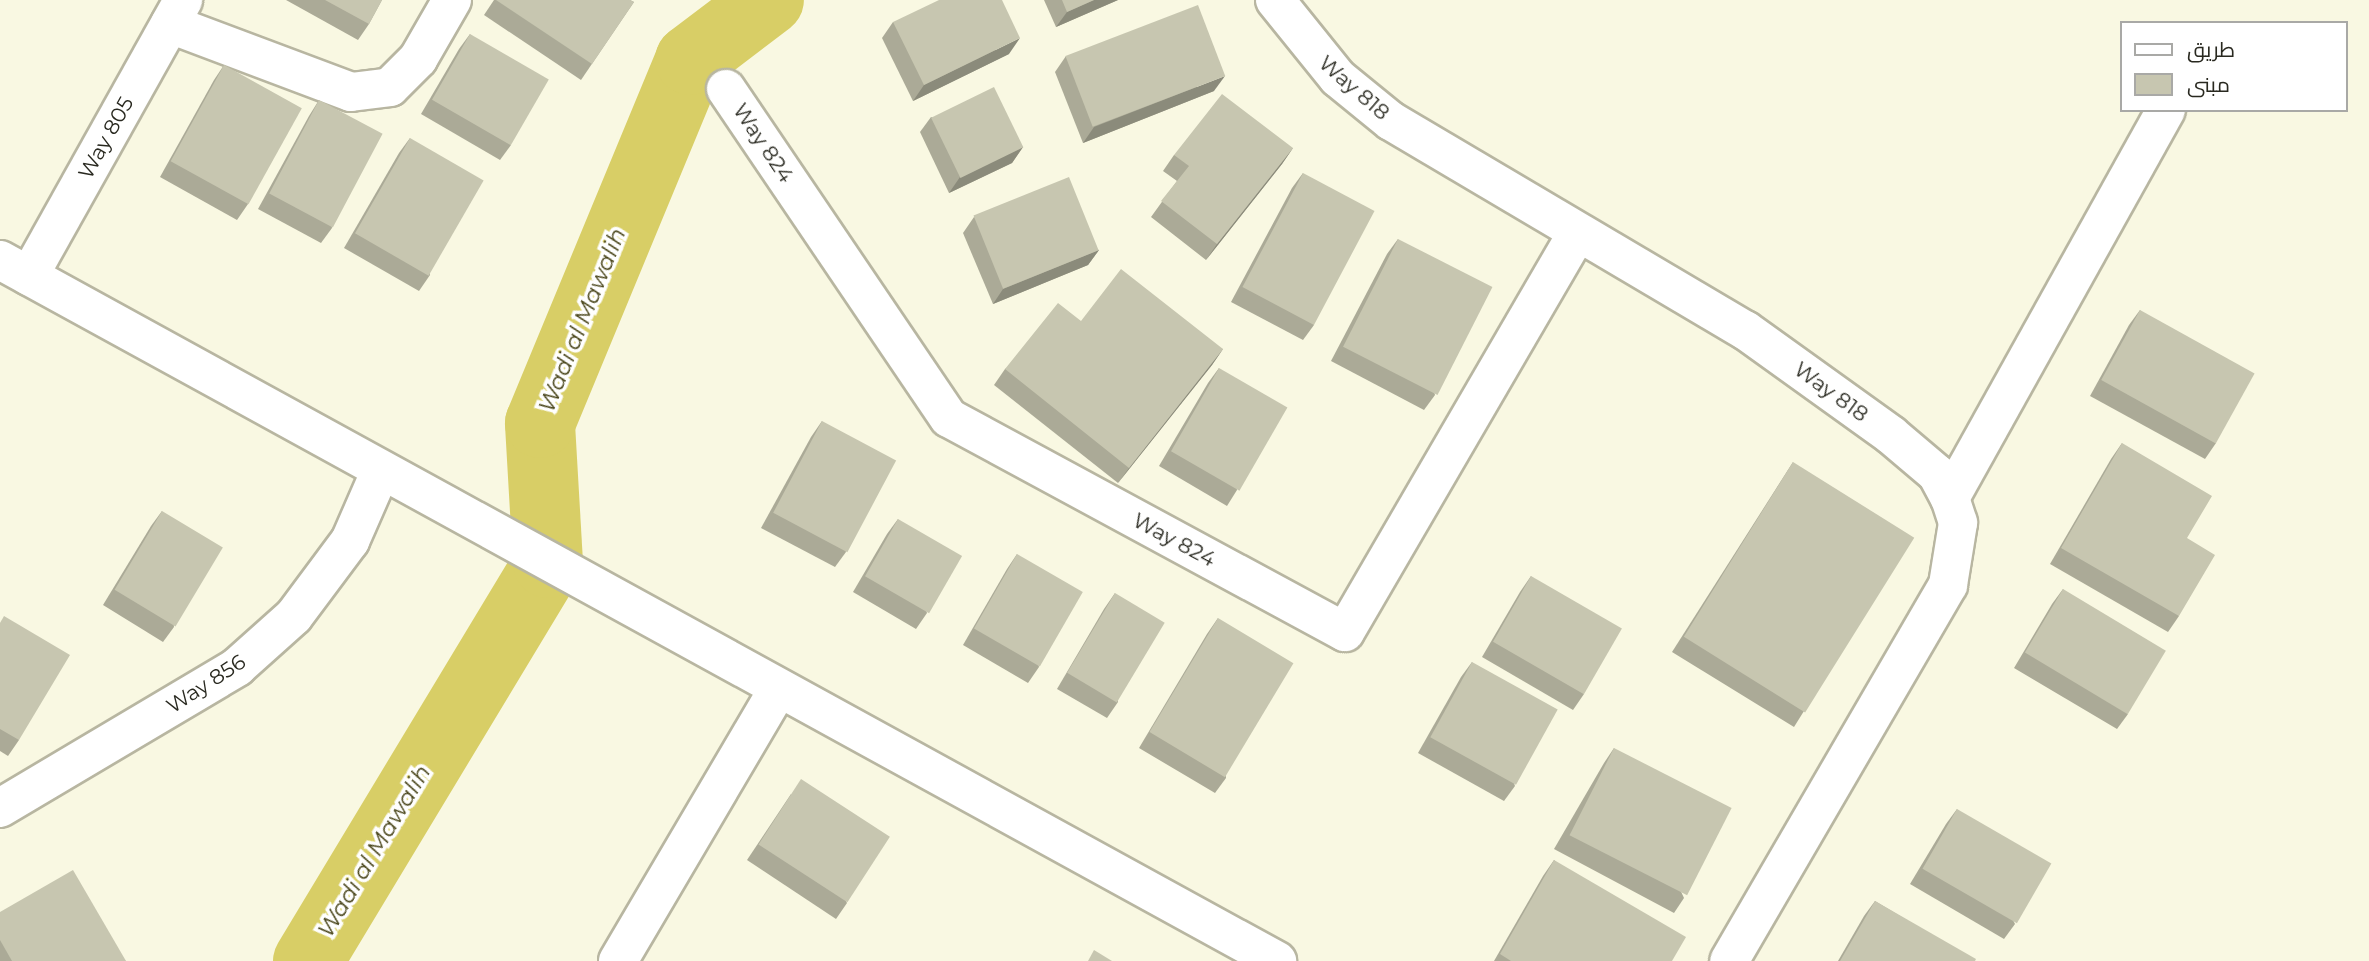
<!DOCTYPE html>
<meta charset="utf-8">
<style>
body{margin:0}
#map{position:relative;width:2369px;height:961px;overflow:hidden;background:#f9f8e2;font-family:Montserrat,Cairo,sans-serif}
div>[style]{position:absolute}
.river>*{height:70px;margin:-35px;padding:0 35px;transform-origin:35px;border-radius:35px;background:#d8ce66}
.roads{filter:drop-shadow(2px 0 #b8b6a1) drop-shadow(-2px 0 #b8b6a1) drop-shadow(0 2px #b8b6a1) drop-shadow(0 -2px #b8b6a1)}
.minor>*{height:38px;margin:-19px;padding:0 19px;transform-origin:19px;border-radius:19px;background:#fff}
.wall>*{inset:0;background:#abaa97}
.shaded-wall>*{inset:0;background:#8b8b7b}
.building>*{inset:0;background:#c7c6b0;transform-origin:0 0}
span{translate:-50% -50%;white-space:nowrap;text-align:center;line-height:1.15;-webkit-text-stroke:7px #fff;paint-order:stroke}
.street-label{font-size:21px;color:#292920}
.water-label{font-size:23px;color:#4b471c;font-style:italic}
.legend{position:absolute;left:2120px;top:21px;width:228px;height:91px;box-sizing:border-box;background:#fff;border:2px solid #a9a9a6;margin:0;padding:9px 12px;list-style:none;font-size:21px;color:#292920}
.legend li{display:flex;align-items:center;gap:14px;height:35px}
.legend b{width:35px;border:2px solid #a9a9a6}
</style>
<div id="map">
<div class="river">
<div style="left:308px;top:961px;width:465px;rotate:-58.9deg"></div>
<div style="left:548px;top:563px;width:140px;rotate:-93.3deg"></div>
<div style="left:540px;top:423px;width:393px;rotate:-67.5deg"></div>
<div style="left:690px;top:60px;width:99px;rotate:-37.2deg"></div>
</div>
<div class="roads">
<div class="minor">
<div style="left:1275px;top:0;width:100px;rotate:51.1deg"></div>
<div style="left:1338px;top:78px;width:68px;rotate:39.1deg"></div>
<div style="left:1391px;top:121px;width:411px;rotate:30.6deg"></div>
<div style="left:1745px;top:330px;width:180px;rotate:35.7deg"></div>
<div style="left:1891px;top:435px;width:60px;rotate:40.3deg"></div>
<div style="left:1937px;top:474px;width:27px;rotate:62deg"></div>
<div style="left:1950px;top:498px;width:26px;rotate:72deg"></div>
<div style="left:1958px;top:523px;width:63px;rotate:99.2deg"></div>
<div style="left:1948px;top:585px;width:435px;rotate:120.2deg"></div>
<div style="left:170px;top:24px;width:193px;rotate:20.6deg"></div>
<div style="left:351px;top:92px;width:39px;rotate:-7deg"></div>
<div style="left:390px;top:87px;width:40px;rotate:-45deg"></div>
<div style="left:418px;top:59px;width:68px;rotate:-60deg"></div>
<div style="left:726px;top:89px;width:397px;rotate:55.9deg"></div>
<div style="left:949px;top:418px;width:450px;rotate:28.4deg"></div>
<div style="left:1345px;top:632px;width:459px;rotate:-59.8deg"></div>
<div style="left:0;top:260px;width:1457px;rotate:28.76deg"></div>
<div style="left:29px;top:276px;width:316px;rotate:-60.8deg"></div>
<div style="left:1950px;top:498px;width:444px;rotate:-60.9deg"></div>
<div style="left:0;top:808px;width:276px;rotate:-30.7deg"></div>
<div style="left:237px;top:667px;width:76px;rotate:-41.8deg"></div>
<div style="left:294px;top:616px;width:94px;rotate:-53.3deg"></div>
<div style="left:350px;top:541px;width:77px;rotate:-66.4deg"></div>
<div style="left:618px;top:961px;width:316px;rotate:-59.5deg"></div>
</div>
</div>
<div class="wall">
<div style="clip-path:polygon(286px 0,382px 0,369px 24px,358px 40px)"></div>
<div style="clip-path:polygon(494px 0,630px 0,634px 2px,581px 80px,484px 15px)"></div>
<div style="clip-path:polygon(1044px 0,1118px 0,1056px 27px)"></div>
<div style="clip-path:polygon(893px 22px,1009px 54px,913px 101px,882px 38px)"></div>
<div style="clip-path:polygon(470px 34px,511px 145px,500px 160px,421px 114px,459px 49px)"></div>
<div style="clip-path:polygon(1066px 56px,1214px 91px,1083px 143px,1055px 72px)"></div>
<div style="clip-path:polygon(224px 65px,248px 204px,237px 220px,160px 177px,214px 80px)"></div>
<div style="clip-path:polygon(319px 100px,332px 228px,321px 243px,258px 209px,309px 116px)"></div>
<div style="clip-path:polygon(931px 117px,1023px 147px,1012px 163px,949px 193px,920px 132px)"></div>
<div style="clip-path:polygon(410px 138px,430px 275px,419px 291px,344px 248px,399px 153px)"></div>
<div style="clip-path:polygon(1293px 148px,1282px 164px,1206px 260px,1151px 217px,1177px 181px,1163px 171px,1174px 155px)"></div>
<div style="clip-path:polygon(1303px 173px,1314px 325px,1303px 340px,1231px 302px,1292px 188px)"></div>
<div style="clip-path:polygon(974px 217px,1099px 250px,1088px 265px,993px 304px,963px 233px)"></div>
<div style="clip-path:polygon(1398px 239px,1435px 395px,1424px 410px,1331px 361px,1387px 254px)"></div>
<div style="clip-path:polygon(2140px 310px,2216px 443px,2205px 459px,2090px 396px,2129px 325px)"></div>
<div style="clip-path:polygon(1081px 321px,1223px 349px,1212px 365px,1118px 483px,994px 385px,1005px 369px)"></div>
<div style="clip-path:polygon(1219px 368px,1237px 490px,1227px 506px,1159px 466px,1208px 383px)"></div>
<div style="clip-path:polygon(822px 421px,846px 552px,835px 567px,761px 528px,811px 437px)"></div>
<div style="clip-path:polygon(2122px 443px,2179px 616px,2168px 632px,2050px 564px,2111px 459px)"></div>
<div style="clip-path:polygon(1793px 462px,1804px 711px,1794px 727px,1672px 652px)"></div>
<div style="clip-path:polygon(162px 511px,174px 627px,163px 642px,103px 605px,151px 526px)"></div>
<div style="clip-path:polygon(898px 519px,927px 613px,916px 629px,853px 592px,887px 534px)"></div>
<div style="clip-path:polygon(1017px 554px,1039px 667px,1028px 683px,963px 645px,1007px 569px)"></div>
<div style="clip-path:polygon(1531px 576px,1584px 694px,1573px 710px,1482px 657px,1520px 592px)"></div>
<div style="clip-path:polygon(2063px 589px,2128px 714px,2117px 729px,2014px 668px,2052px 604px)"></div>
<div style="clip-path:polygon(1115px 593px,1118px 702px,1107px 718px,1057px 689px,1104px 609px)"></div>
<div style="clip-path:polygon(1218px 618px,1226px 778px,1215px 793px,1139px 748px,1207px 634px)"></div>
<div style="clip-path:polygon(0 622px,19px 740px,8px 756px,0 751px)"></div>
<div style="clip-path:polygon(1472px 662px,1515px 786px,1504px 801px,1418px 753px,1461px 677px)"></div>
<div style="clip-path:polygon(1614px 748px,1684px 898px,1674px 913px,1554px 849px,1604px 763px)"></div>
<div style="clip-path:polygon(791px 794px,847px 903px,836px 919px,747px 860px)"></div>
<div style="clip-path:polygon(1957px 809px,2015px 924px,2004px 939px,1910px 884px,1946px 824px)"></div>
<div style="clip-path:polygon(1554px 860px,1672px 961px,1494px 961px,1543px 876px)"></div>
<div style="clip-path:polygon(1875px 901px,1975px 961px,1838px 961px,1864px 916px)"></div>
<div style="clip-path:polygon(0 912px,126px 961px,0 961px)"></div>
</div>
<div class="shaded-wall">
<div style="clip-path:polygon(1094px 0,1118px 0,1056px 27px,1067px 12px)"></div>
<div style="clip-path:polygon(1020px 38px,1009px 54px,913px 101px,924px 85px)"></div>
<div style="clip-path:polygon(1225px 76px,1214px 91px,1083px 143px,1094px 127px)"></div>
<div style="clip-path:polygon(1023px 147px,1012px 163px,949px 193px,960px 177px)"></div>
<div style="clip-path:polygon(1293px 148px,1282px 164px,1206px 260px,1217px 244px)"></div>
<div style="clip-path:polygon(1099px 250px,1088px 265px,993px 304px,1003px 289px)"></div>
<div style="clip-path:polygon(1223px 349px,1212px 365px,1118px 483px,1129px 468px)"></div>
</div>
<div class="building">
<div style="clip-path:polygon(325px 0,382px 0,369px 24px)"></div>
<div style="clip-path:polygon(496px 0,630px 0,634px 2px,592px 64px)"></div>
<div style="clip-path:polygon(939px 0,1002px 0,1020px 38px,924px 85px,893px 22px)"></div>
<div style="clip-path:polygon(1062px 0,1094px 0,1067px 12px)"></div>
<div style="left:1198px;top:5px;width:76px;height:142px;rotate:69deg"></div>
<div style="left:470px;top:34px;width:91px;height:76px;rotate:30deg"></div>
<div style="left:224px;top:65px;width:89px;height:110px;rotate:29deg"></div>
<div style="left:994px;top:87px;width:67px;height:70px;rotate:64deg"></div>
<div style="clip-path:polygon(1222px 94px,1293px 148px,1217px 244px,1161px 201px,1189px 166px,1174px 155px)"></div>
<div style="left:319px;top:100px;width:72px;height:106px;rotate:28deg"></div>
<div style="left:410px;top:138px;width:85px;height:110px;rotate:30deg"></div>
<div style="left:1303px;top:173px;width:81px;height:129px;rotate:28deg"></div>
<div style="left:1069px;top:177px;width:79px;height:103px;rotate:68deg"></div>
<div style="left:1398px;top:239px;width:106px;height:121px;rotate:27deg"></div>
<div style="clip-path:polygon(1121px 269px,1223px 349px,1129px 468px,1005px 369px,1058px 303px,1081px 321px)"></div>
<div style="left:2140px;top:310px;width:131px;height:80px;rotate:29deg"></div>
<div style="left:1219px;top:368px;width:79px;height:96px;rotate:30deg"></div>
<div style="left:822px;top:421px;width:84px;height:104px;rotate:28deg"></div>
<div style="clip-path:polygon(2122px 443px,2212px 496px,2187px 538px,2215px 555px,2179px 616px,2061px 548px)"></div>
<div style="left:1793px;top:462px;width:143px;height:206px;rotate:32deg"></div>
<div style="left:162px;top:511px;width:71px;height:92px;rotate:31deg"></div>
<div style="left:898px;top:519px;width:74px;height:66px;rotate:30deg"></div>
<div style="left:1017px;top:554px;width:76px;height:86px;rotate:30deg"></div>
<div style="left:1531px;top:576px;width:105px;height:76px;rotate:30deg"></div>
<div style="left:2063px;top:589px;width:120px;height:74px;rotate:31deg"></div>
<div style="left:1115px;top:593px;width:58px;height:93px;rotate:31deg"></div>
<div style="clip-path:polygon(4px 616px,70px 655px,19px 740px,0 729px,0 623px)"></div>
<div style="left:1218px;top:618px;width:88px;height:133px;rotate:31deg"></div>
<div style="left:1472px;top:662px;width:98px;height:86px;rotate:29deg"></div>
<div style="left:1614px;top:748px;width:132px;height:98px;rotate:27deg"></div>
<div style="left:801px;top:779px;width:106px;height:78px;rotate:33deg"></div>
<div style="left:1957px;top:809px;width:109px;height:69px;rotate:30deg"></div>
<div style="clip-path:polygon(1554px 860px,1686px 937px,1672px 961px,1511px 961px,1500px 954px)"></div>
<div style="clip-path:polygon(73px 870px,126px 961px,12px 961px,0 940px,0 912px)"></div>
<div style="clip-path:polygon(1875px 901px,1976px 959px,1975px 961px,1840px 961px)"></div>
<div style="clip-path:polygon(1094px 950px,1112px 961px,1088px 961px)"></div>
</div>
<div class="street-label">
<span style="left:1354px;top:88px;rotate:41deg">Way 818</span>
<span style="left:106px;top:138px;rotate:-61deg">Way 805</span>
<span style="left:763px;top:143px;rotate:56deg">Way 824</span>
<span style="left:1831px;top:392px;rotate:36deg">Way 818</span>
<span style="left:1174px;top:540px;rotate:28deg">Way 824</span>
<span style="left:206px;top:684px;rotate:-33deg">Way 856</span>
</div>
<div class="water-label">
<span style="left:582px;top:320px;rotate:-68deg">Wadi al Mawalih</span>
<span style="left:374px;top:851px;rotate:-59deg">Wadi al Mawalih</span>
</div>
<ul class="legend">
<li><b style="height:9px;background:#fff"></b>طريق</li>
<li><b style="height:19px;background:#c7c6b0"></b>مبنى</li>
</ul>
</div>
